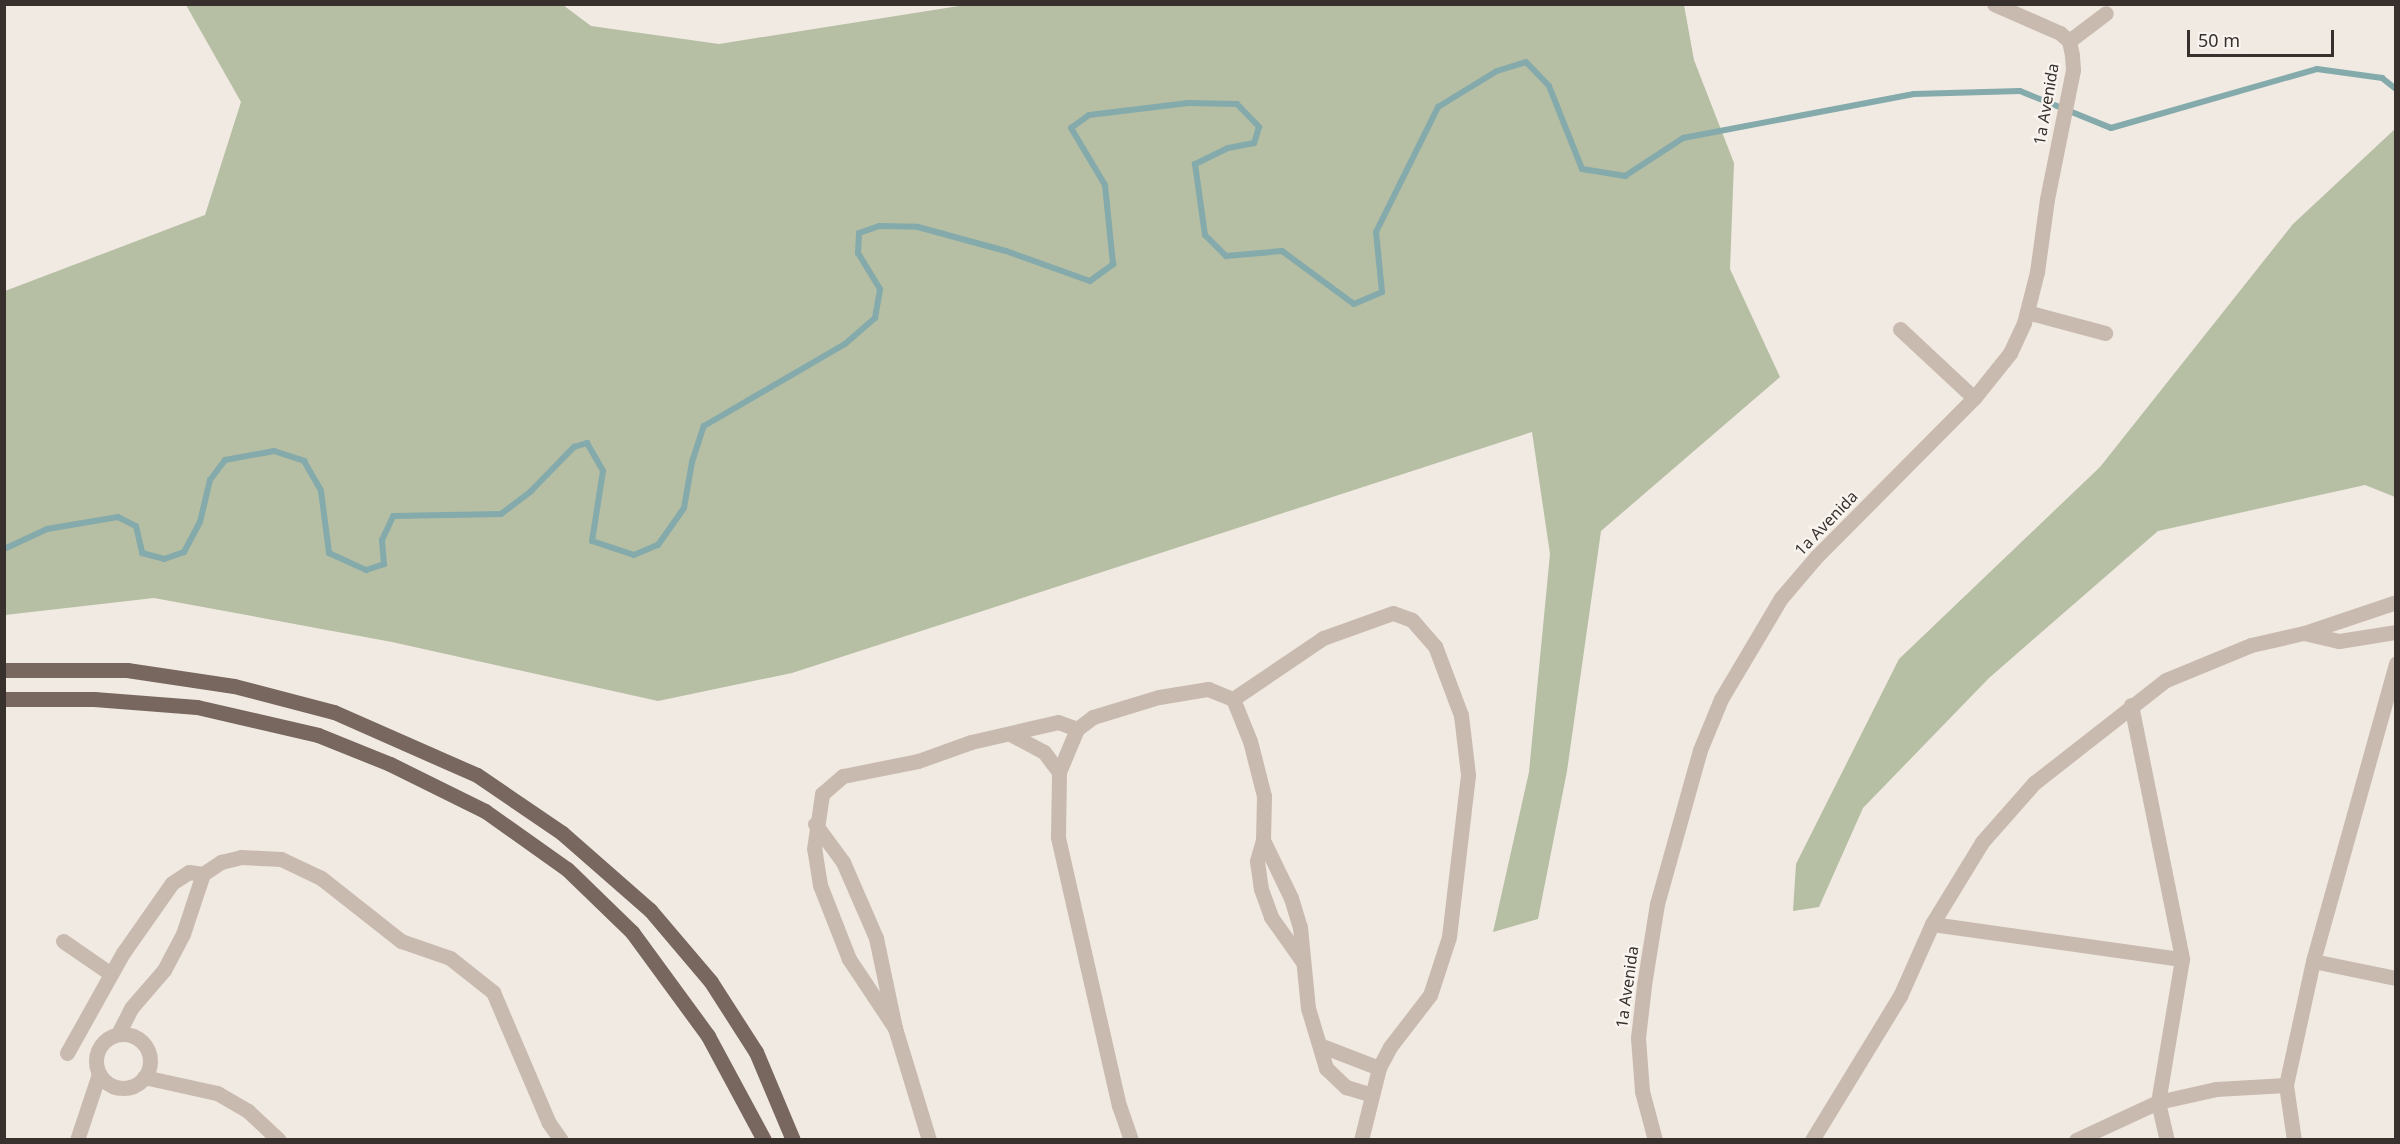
<!DOCTYPE html>
<style>
body{margin:0}
#map{position:relative;width:2400px;height:1144px;overflow:hidden;background:#f1eae2;font-family:"Noto Sans",sans-serif}
div>[style]{position:absolute}
.green>*{inset:0;background:#b6bfa3}
.stream>*{height:6px;margin:-3px;padding:0 3px;transform-origin:3px;border-radius:3px;background:#84aaac}
.street>*{height:15px;margin:-7.5px;padding:0 7.5px;transform-origin:7.5px;border-radius:7.5px;background:#c9baaf}
.street>.ring{margin:-7.5px;padding:0;box-sizing:content-box;background:none;border:15px solid #c9baaf;border-radius:50%}
.primary>*{height:15px;margin:-7.5px;padding:0 7.5px;transform-origin:7.5px;border-radius:7.5px;background:#78675f}
span{translate:-50% -50%;white-space:nowrap;text-align:center;line-height:1.15;-webkit-text-stroke:4.5px #f9f4ef;paint-order:stroke}
.street-label{font-size:16px;color:#38302c}
.frame{position:absolute;inset:0;border:6px solid #38302c;pointer-events:none}
.scale{position:absolute;left:2187px;top:30px;width:147px;height:27px;box-sizing:border-box;border:3px solid #38302c;border-top:0;padding-left:8px;font-size:18px;line-height:21px;white-space:nowrap;color:#38302c;-webkit-text-stroke:4px #f9f4ef;paint-order:stroke}
</style>
<div id="map">
<div class="green">
<div style="clip-path:polygon(965px 5px,1684px 5px,1694px 60px,1734px 163px,1730px 269px,1780px 377px,1601px 531px,1567px 771px,1538px 919px,1493px 932px,1529px 772px,1550px 554px,1532px 432px,792px 673px,658px 701px,392px 642px,154px 598px,5px 615px,5px 291px,205px 215px,241px 102px,186px 5px,563px 5px,591px 26px,719px 44px)"></div>
<div style="clip-path:polygon(2395px 129px,2395px 497px,2365px 485px,2158px 531px,1989px 678px,1863px 808px,1819px 907px,1793px 911px,1796px 864px,1899px 659px,2100px 467px,2293px 224px)"></div>
</div>
<div class="stream">
<div style="left:4px;top:549px;width:47px;rotate:-24.9deg"></div>
<div style="left:47px;top:529px;width:72px;rotate:-9.6deg"></div>
<div style="left:118px;top:517px;width:20px;rotate:27deg"></div>
<div style="left:136px;top:526px;width:28px;rotate:77deg"></div>
<div style="left:142px;top:553px;width:23px;rotate:15deg"></div>
<div style="left:164px;top:559px;width:21px;rotate:-19deg"></div>
<div style="left:184px;top:552px;width:34px;rotate:-62deg"></div>
<div style="left:200px;top:522px;width:43px;rotate:-76.6deg"></div>
<div style="left:210px;top:480px;width:25px;rotate:-53deg"></div>
<div style="left:225px;top:460px;width:50px;rotate:-10.4deg"></div>
<div style="left:274px;top:451px;width:32px;rotate:18deg"></div>
<div style="left:304px;top:461px;width:34px;rotate:60deg"></div>
<div style="left:321px;top:491px;width:63px;rotate:82.6deg"></div>
<div style="left:329px;top:553px;width:41px;rotate:24.7deg"></div>
<div style="left:366px;top:570px;width:19px;rotate:-18deg"></div>
<div style="left:384px;top:564px;width:24px;rotate:-95deg"></div>
<div style="left:382px;top:540px;width:26px;rotate:-65deg"></div>
<div style="left:393px;top:516px;width:108px;rotate:-1.1deg"></div>
<div style="left:501px;top:514px;width:38px;rotate:-37deg"></div>
<div style="left:531px;top:491px;width:62px;rotate:-45.7deg"></div>
<div style="left:574px;top:447px;width:14px;rotate:-17deg"></div>
<div style="left:587px;top:443px;width:32px;rotate:60deg"></div>
<div style="left:603px;top:471px;width:71px;rotate:98.9deg"></div>
<div style="left:592px;top:541px;width:44px;rotate:18.4deg"></div>
<div style="left:634px;top:555px;width:26px;rotate:-23deg"></div>
<div style="left:658px;top:545px;width:45px;rotate:-54.9deg"></div>
<div style="left:684px;top:508px;width:47px;rotate:-80.1deg"></div>
<div style="left:692px;top:462px;width:38px;rotate:-72deg"></div>
<div style="left:704px;top:426px;width:163px;rotate:-30.2deg"></div>
<div style="left:845px;top:344px;width:40px;rotate:-41deg"></div>
<div style="left:875px;top:318px;width:29px;rotate:-80deg"></div>
<div style="left:880px;top:289px;width:42px;rotate:-121.4deg"></div>
<div style="left:858px;top:253px;width:20px;rotate:-87deg"></div>
<div style="left:859px;top:233px;width:21px;rotate:-19deg"></div>
<div style="left:879px;top:226px;width:39px;rotate:1deg"></div>
<div style="left:918px;top:227px;width:91px;rotate:15.3deg"></div>
<div style="left:1006px;top:251px;width:89px;rotate:19.7deg"></div>
<div style="left:1090px;top:281px;width:29px;rotate:-36deg"></div>
<div style="left:1113px;top:264px;width:79px;rotate:-95.8deg"></div>
<div style="left:1105px;top:185px;width:66px;rotate:-120.8deg"></div>
<div style="left:1071px;top:128px;width:22px;rotate:-36deg"></div>
<div style="left:1089px;top:115px;width:100px;rotate:-6.9deg"></div>
<div style="left:1188px;top:103px;width:49px;rotate:1.2deg"></div>
<div style="left:1237px;top:104px;width:32px;rotate:46deg"></div>
<div style="left:1259px;top:127px;width:17px;rotate:107deg"></div>
<div style="left:1254px;top:143px;width:26px;rotate:169deg"></div>
<div style="left:1228px;top:148px;width:37px;rotate:154deg"></div>
<div style="left:1195px;top:164px;width:72px;rotate:82deg"></div>
<div style="left:1205px;top:235px;width:30px;rotate:45deg"></div>
<div style="left:1226px;top:256px;width:56px;rotate:-5.1deg"></div>
<div style="left:1282px;top:251px;width:89px;rotate:36.4deg"></div>
<div style="left:1354px;top:304px;width:30px;rotate:-23deg"></div>
<div style="left:1382px;top:292px;width:60px;rotate:-95.7deg"></div>
<div style="left:1376px;top:232px;width:140px;rotate:-63.6deg"></div>
<div style="left:1438px;top:107px;width:69px;rotate:-31.4deg"></div>
<div style="left:1497px;top:71px;width:30px;rotate:-17deg"></div>
<div style="left:1526px;top:62px;width:33px;rotate:46deg"></div>
<div style="left:1549px;top:86px;width:89px;rotate:68.3deg"></div>
<div style="left:1582px;top:169px;width:44px;rotate:9.2deg"></div>
<div style="left:1625px;top:176px;width:69px;rotate:-33.2deg"></div>
<div style="left:1683px;top:138px;width:235px;rotate:-10.8deg"></div>
<div style="left:1914px;top:94px;width:106px;rotate:-1.6deg"></div>
<div style="left:2020px;top:91px;width:98px;rotate:22.1deg"></div>
<div style="left:2111px;top:128px;width:214px;rotate:-16deg"></div>
<div style="left:2317px;top:69px;width:66px;rotate:7.9deg"></div>
<div style="left:2382px;top:78px;width:18px;rotate:38deg"></div>
</div>
<div class="street">
<div style="left:2069px;top:41px;width:46px;rotate:-37.1deg"></div>
<div style="left:2027px;top:312px;width:81px;rotate:15.1deg"></div>
<div style="left:1900px;top:329px;width:101px;rotate:43deg"></div>
<div style="left:2304px;top:633px;width:36px;rotate:13deg"></div>
<div style="left:2339px;top:641px;width:58px;rotate:-9deg"></div>
<div style="left:1233px;top:699px;width:109px;rotate:-34.1deg"></div>
<div style="left:1323px;top:638px;width:74px;rotate:-19.7deg"></div>
<div style="left:1393px;top:613px;width:20px;rotate:20deg"></div>
<div style="left:1412px;top:620px;width:35px;rotate:49deg"></div>
<div style="left:1435px;top:646px;width:74px;rotate:69.4deg"></div>
<div style="left:1461px;top:715px;width:60px;rotate:83.3deg"></div>
<div style="left:1468px;top:775px;width:163px;rotate:96.7deg"></div>
<div style="left:1449px;top:937px;width:61px;rotate:108.1deg"></div>
<div style="left:1430px;top:995px;width:66px;rotate:127.6deg"></div>
<div style="left:1390px;top:1047px;width:24px;rotate:118deg"></div>
<div style="left:1379px;top:1068px;width:74px;rotate:104deg"></div>
<div style="left:2131px;top:705px;width:259px;rotate:78.6deg"></div>
<div style="left:2182px;top:959px;width:145px;rotate:99.5deg"></div>
<div style="left:2158px;top:1102px;width:39px;rotate:77deg"></div>
<div style="left:1012px;top:735px;width:36px;rotate:28deg"></div>
<div style="left:1044px;top:752px;width:25px;rotate:53deg"></div>
<div style="left:815px;top:824px;width:47px;rotate:53.6deg"></div>
<div style="left:843px;top:862px;width:83px;rotate:66.5deg"></div>
<div style="left:876px;top:938px;width:92px;rotate:78.1deg"></div>
<div style="left:895px;top:1028px;width:117px;rotate:73.1deg"></div>
<div style="left:1263px;top:840px;width:64px;rotate:64.2deg"></div>
<div style="left:1291px;top:898px;width:30px;rotate:73deg"></div>
<div style="left:1300px;top:927px;width:81px;rotate:84.4deg"></div>
<div style="left:1308px;top:1008px;width:63px;rotate:73.3deg"></div>
<div style="left:1326px;top:1068px;width:28px;rotate:44deg"></div>
<div style="left:1346px;top:1087px;width:27px;rotate:17deg"></div>
<div style="left:1932px;top:924px;width:252px;rotate:8deg"></div>
<div style="left:63px;top:941px;width:58px;rotate:34.5deg"></div>
<div style="left:2313px;top:961px;width:85px;rotate:11.6deg"></div>
<div style="left:895px;top:1028px;width:83px;rotate:-123.7deg"></div>
<div style="left:849px;top:959px;width:79px;rotate:-111.4deg"></div>
<div style="left:820px;top:885px;width:36px;rotate:-99deg"></div>
<div style="left:814px;top:849px;width:56px;rotate:-81.7deg"></div>
<div style="left:822px;top:794px;width:28px;rotate:-41deg"></div>
<div style="left:843px;top:776px;width:76px;rotate:-11.3deg"></div>
<div style="left:918px;top:761px;width:56px;rotate:-19.7deg"></div>
<div style="left:971px;top:742px;width:89px;rotate:-12.9deg"></div>
<div style="left:1058px;top:722px;width:20px;rotate:20deg"></div>
<div style="left:118px;top:1034px;width:30px;rotate:-63deg"></div>
<div style="left:132px;top:1007px;width:49px;rotate:-49.1deg"></div>
<div style="left:164px;top:970px;width:41px;rotate:-62.2deg"></div>
<div style="left:183px;top:934px;width:63px;rotate:-71.6deg"></div>
<div style="left:203px;top:874px;width:22px;rotate:-34deg"></div>
<div style="left:221px;top:862px;width:21px;rotate:-14deg"></div>
<div style="left:241px;top:857px;width:40px;rotate:2.9deg"></div>
<div style="left:281px;top:859px;width:44px;rotate:25.4deg"></div>
<div style="left:321px;top:878px;width:102px;rotate:38.2deg"></div>
<div style="left:401px;top:941px;width:52px;rotate:19.1deg"></div>
<div style="left:450px;top:958px;width:55px;rotate:38.3deg"></div>
<div style="left:493px;top:992px;width:142px;rotate:66.9deg"></div>
<div style="left:549px;top:1123px;width:21px;rotate:55deg"></div>
<div class="ring" style="left:96px;top:1034px;width:39px;height:39px"></div>
<div style="left:1322px;top:1046px;width:61px;rotate:21.1deg"></div>
<div style="left:67px;top:1053px;width:115px;rotate:-60.8deg"></div>
<div style="left:123px;top:953px;width:85px;rotate:-55deg"></div>
<div style="left:172px;top:883px;width:20px;rotate:-33deg"></div>
<div style="left:189px;top:872px;width:14px;rotate:8deg"></div>
<div style="left:144px;top:1077px;width:75px;rotate:12.4deg"></div>
<div style="left:217px;top:1093px;width:36px;rotate:30deg"></div>
<div style="left:248px;top:1111px;width:42px;rotate:43.1deg"></div>
<div style="left:77px;top:1140px;width:70px;rotate:-71.6deg"></div>
<div style="left:1131px;top:1140px;width:36px;rotate:-109deg"></div>
<div style="left:1119px;top:1106px;width:276px;rotate:-102.8deg"></div>
<div style="left:1058px;top:837px;width:65px;rotate:-89.1deg"></div>
<div style="left:1059px;top:772px;width:47px;rotate:-67.3deg"></div>
<div style="left:1077px;top:729px;width:20px;rotate:-37deg"></div>
<div style="left:1093px;top:717px;width:69px;rotate:-16.9deg"></div>
<div style="left:1159px;top:697px;width:50px;rotate:-9.3deg"></div>
<div style="left:1208px;top:689px;width:27px;rotate:22deg"></div>
<div style="left:1233px;top:699px;width:45px;rotate:68deg"></div>
<div style="left:1250px;top:741px;width:57px;rotate:75.7deg"></div>
<div style="left:1264px;top:796px;width:44px;rotate:91.3deg"></div>
<div style="left:1263px;top:840px;width:22px;rotate:106deg"></div>
<div style="left:1257px;top:861px;width:28px;rotate:82deg"></div>
<div style="left:1261px;top:889px;width:30px;rotate:70deg"></div>
<div style="left:1271px;top:917px;width:55px;rotate:54.6deg"></div>
<div style="left:1655px;top:1140px;width:51px;rotate:-104.9deg"></div>
<div style="left:1642px;top:1091px;width:53px;rotate:-94.3deg"></div>
<div style="left:1638px;top:1038px;width:53px;rotate:-83.5deg"></div>
<div style="left:1644px;top:985px;width:82px;rotate:-80.9deg"></div>
<div style="left:1657px;top:904px;width:160px;rotate:-74.4deg"></div>
<div style="left:1700px;top:750px;width:55px;rotate:-67.6deg"></div>
<div style="left:1721px;top:699px;width:117px;rotate:-59.3deg"></div>
<div style="left:1781px;top:598px;width:55px;rotate:-49.4deg"></div>
<div style="left:1817px;top:556px;width:223px;rotate:-45.2deg"></div>
<div style="left:1974px;top:398px;width:58px;rotate:-51.3deg"></div>
<div style="left:2010px;top:353px;width:33px;rotate:-65deg"></div>
<div style="left:2024px;top:323px;width:53px;rotate:-75.7deg"></div>
<div style="left:2037px;top:272px;width:74px;rotate:-82.2deg"></div>
<div style="left:2047px;top:199px;width:132px;rotate:-78.6deg"></div>
<div style="left:2073px;top:70px;width:15px;rotate:-94deg"></div>
<div style="left:2072px;top:55px;width:14px;rotate:-102deg"></div>
<div style="left:2069px;top:41px;width:12px;rotate:-138deg"></div>
<div style="left:2060px;top:33px;width:72px;rotate:-156.3deg"></div>
<div style="left:1812px;top:1140px;width:169px;rotate:-58.6deg"></div>
<div style="left:1900px;top:996px;width:79px;rotate:-66deg"></div>
<div style="left:1932px;top:924px;width:96px;rotate:-58.6deg"></div>
<div style="left:1982px;top:842px;width:79px;rotate:-48.6deg"></div>
<div style="left:2034px;top:783px;width:167px;rotate:-38deg"></div>
<div style="left:2166px;top:680px;width:92px;rotate:-22.4deg"></div>
<div style="left:2251px;top:645px;width:54px;rotate:-12.8deg"></div>
<div style="left:2304px;top:633px;width:97px;rotate:-18.6deg"></div>
<div style="left:2076px;top:1140px;width:90px;rotate:-24.9deg"></div>
<div style="left:2158px;top:1102px;width:59px;rotate:-12.6deg"></div>
<div style="left:2216px;top:1089px;width:70px;rotate:-3.3deg"></div>
<div style="left:2294px;top:1140px;width:56px;rotate:-98.3deg"></div>
<div style="left:2286px;top:1085px;width:127px;rotate:-77.7deg"></div>
<div style="left:2313px;top:961px;width:309px;rotate:-74.4deg"></div>
</div>
<div class="primary">
<div style="left:4px;top:670px;width:123px"></div>
<div style="left:127px;top:670px;width:108px;rotate:8.5deg"></div>
<div style="left:234px;top:686px;width:103px;rotate:14.6deg"></div>
<div style="left:334px;top:712px;width:156px;rotate:23.8deg"></div>
<div style="left:477px;top:775px;width:103px;rotate:34.3deg"></div>
<div style="left:562px;top:833px;width:117px;rotate:41.2deg"></div>
<div style="left:650px;top:910px;width:94px;rotate:49.7deg"></div>
<div style="left:711px;top:982px;width:83px;rotate:57.3deg"></div>
<div style="left:756px;top:1052px;width:95px;rotate:67.2deg"></div>
<div style="left:4px;top:699px;width:90px"></div>
<div style="left:94px;top:699px;width:103px;rotate:4.4deg"></div>
<div style="left:197px;top:707px;width:124px;rotate:13deg"></div>
<div style="left:318px;top:735px;width:78px;rotate:21.9deg"></div>
<div style="left:390px;top:764px;width:106px;rotate:26.3deg"></div>
<div style="left:485px;top:811px;width:100px;rotate:35.3deg"></div>
<div style="left:567px;top:869px;width:91px;rotate:44.1deg"></div>
<div style="left:632px;top:932px;width:129px;rotate:53.8deg"></div>
<div style="left:708px;top:1036px;width:118px;rotate:61.7deg"></div>
</div>
<div class="street-label">
<span style="left:2046px;top:104px;rotate:-80deg">1a Avenida</span>
<span style="left:1826px;top:523px;rotate:-46deg">1a Avenida</span>
<span style="left:1627px;top:987px;rotate:-82deg">1a Avenida</span>
</div>
<div class="frame"></div>
<div class="scale">50 m</div>
</div>
